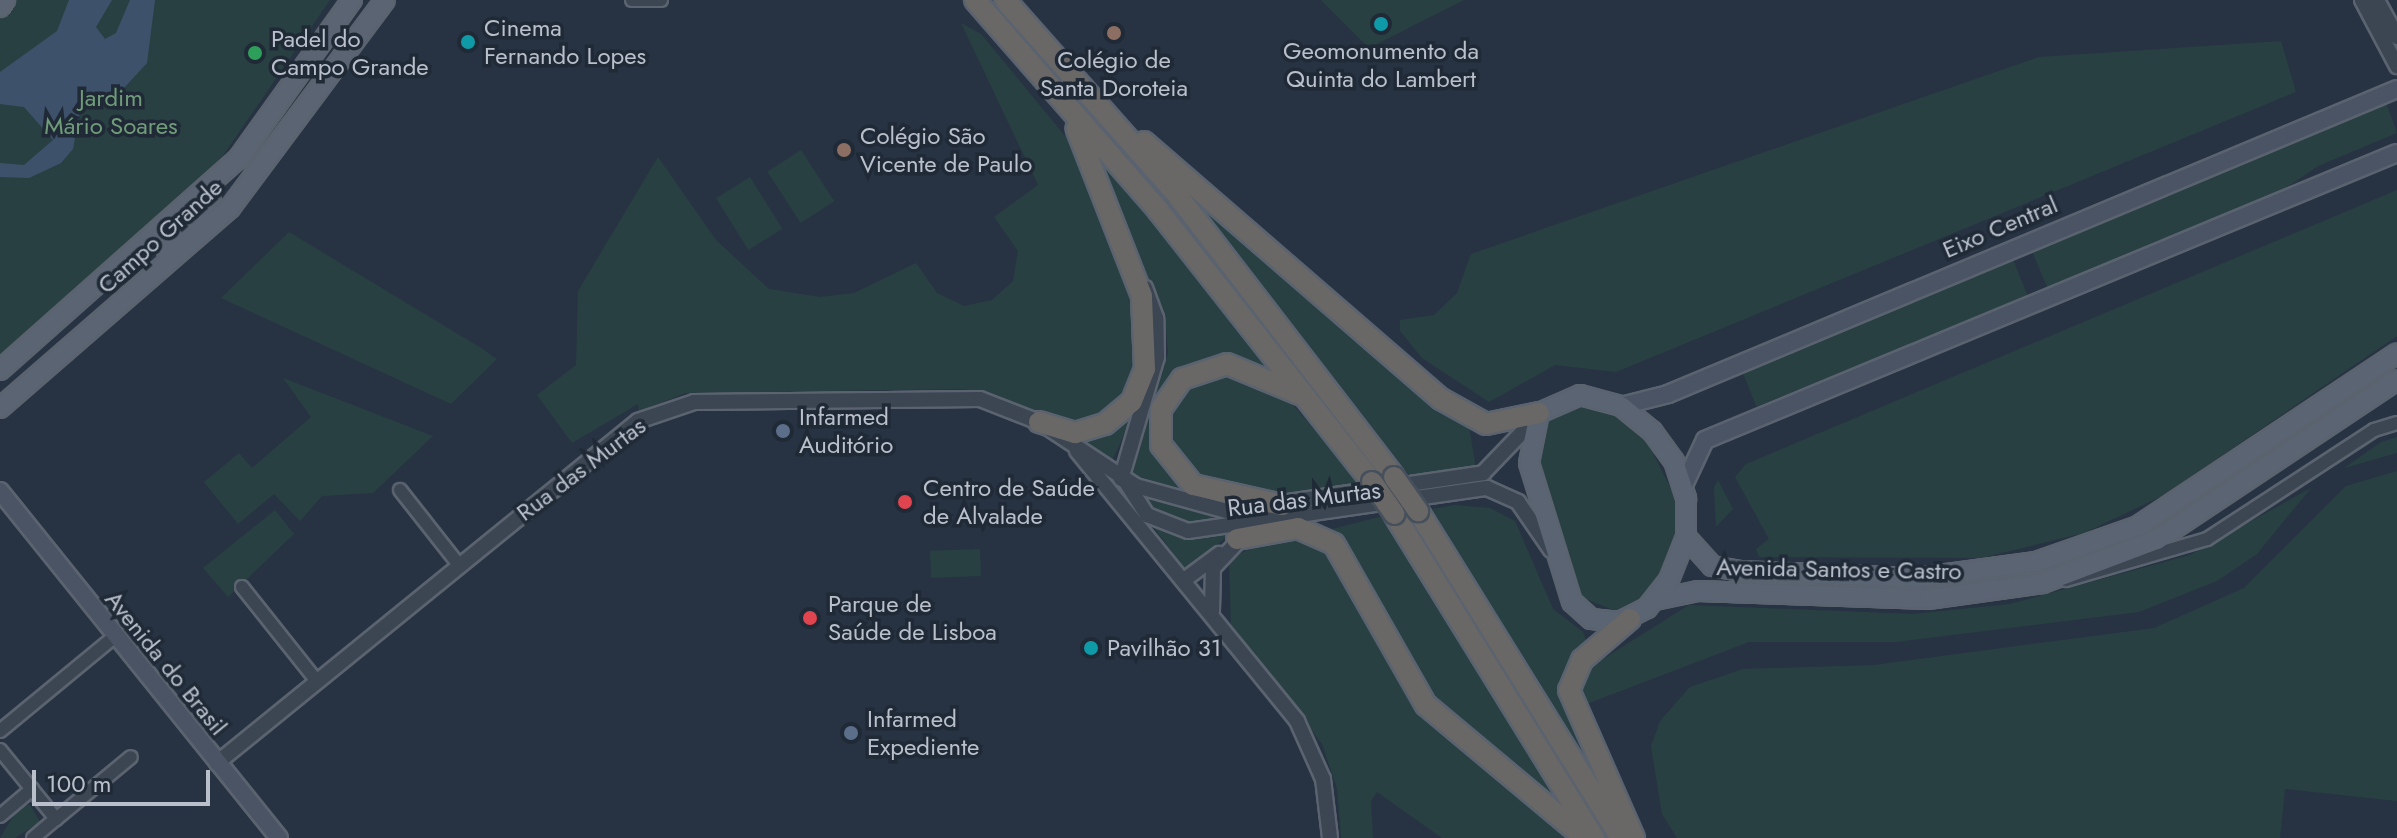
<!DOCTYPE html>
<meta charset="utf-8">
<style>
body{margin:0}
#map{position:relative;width:2397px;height:838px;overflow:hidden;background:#273342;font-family:Jost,sans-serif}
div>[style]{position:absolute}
.green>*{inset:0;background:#294043;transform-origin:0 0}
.water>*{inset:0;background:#3e516a}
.roads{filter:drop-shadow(2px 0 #5a636f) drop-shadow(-2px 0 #5a636f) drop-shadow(0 2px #5a636f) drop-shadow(0 -2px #5a636f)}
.minor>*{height:12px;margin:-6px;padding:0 6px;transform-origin:6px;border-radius:6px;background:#3c4552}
.tertiary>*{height:14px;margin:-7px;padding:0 7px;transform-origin:7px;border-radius:7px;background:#3c4552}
.secondary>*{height:16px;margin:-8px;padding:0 8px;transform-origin:8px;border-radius:8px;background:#4a5465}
.primary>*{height:18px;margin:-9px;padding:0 9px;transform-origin:9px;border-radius:9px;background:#5a6472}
.trunk>*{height:20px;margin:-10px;padding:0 10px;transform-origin:10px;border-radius:10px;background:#696866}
.bridges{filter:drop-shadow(2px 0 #46505c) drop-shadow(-2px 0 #46505c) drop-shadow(0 2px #46505c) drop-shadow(0 -2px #46505c)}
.trunk-bridge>*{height:20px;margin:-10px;padding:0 10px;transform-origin:10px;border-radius:10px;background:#696866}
.dots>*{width:22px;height:22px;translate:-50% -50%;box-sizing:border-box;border:4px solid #202a37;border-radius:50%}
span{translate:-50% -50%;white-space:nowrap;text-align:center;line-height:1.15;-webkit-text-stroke:7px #202a37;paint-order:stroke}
.poi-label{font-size:24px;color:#b9c0cc}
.left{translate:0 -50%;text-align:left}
.park-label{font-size:24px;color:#709c7a}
.street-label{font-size:24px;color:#b9c0cc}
.scale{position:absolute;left:32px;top:770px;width:178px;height:36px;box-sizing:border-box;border:4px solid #b9c0cc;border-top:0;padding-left:10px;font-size:24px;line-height:28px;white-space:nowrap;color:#b9c0cc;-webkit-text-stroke:6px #202a37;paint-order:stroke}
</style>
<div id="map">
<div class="green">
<div style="clip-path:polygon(17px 0,330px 0,222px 157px,138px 241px,0 355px,0 18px)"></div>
<div style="clip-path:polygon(1321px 0,1464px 0,1369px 48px)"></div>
<div style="clip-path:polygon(961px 23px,981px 34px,1075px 148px,1136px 293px,1138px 372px,1115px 411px,1065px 426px,993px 394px,963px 389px,686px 393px,639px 411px,638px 404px,572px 443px,537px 395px,576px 365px,578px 291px,658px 157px,716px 240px,769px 289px,820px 297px,854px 293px,916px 263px,937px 293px,964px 306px,992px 300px,1013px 281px,1018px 251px,994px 217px,1038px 185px)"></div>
<div style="clip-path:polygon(2281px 41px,2296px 92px,1616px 372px,1555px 365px,1489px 402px,1422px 358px,1400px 331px,1400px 320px,1434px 315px,1457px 293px,1471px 254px,2039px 57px)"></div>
<div style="clip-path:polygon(2386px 102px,2397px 133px,2318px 166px,2277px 194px,2048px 289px,2031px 249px)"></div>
<div style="left:801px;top:150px;width:61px;height:40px;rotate:57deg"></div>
<div style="clip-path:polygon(1096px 154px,1276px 368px,1219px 355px,1172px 378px,1153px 418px,1207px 498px,1132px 474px,1168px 353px,1165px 318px)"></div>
<div style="clip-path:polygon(1168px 171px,1468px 421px,1476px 468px,1413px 480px)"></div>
<div style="left:750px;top:177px;width:61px;height:40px;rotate:58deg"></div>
<div style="clip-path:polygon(2397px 190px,2397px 336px,2164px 495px,2084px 533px,1981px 558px,1759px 557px,1756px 549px,1769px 539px,1735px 477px,1746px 464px)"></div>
<div style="clip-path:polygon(289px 232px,481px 348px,497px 359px,451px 404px,221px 298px)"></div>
<div style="left:2012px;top:257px;width:43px;height:293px;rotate:68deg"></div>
<div style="clip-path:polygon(1221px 371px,1280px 390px,1362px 484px,1277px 497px,1200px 482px,1171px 447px,1170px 418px,1181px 394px)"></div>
<div style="clip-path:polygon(283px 378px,433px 436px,373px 493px,322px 496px,300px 521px,274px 494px,238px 524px,204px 482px,239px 453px,252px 468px,311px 417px)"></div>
<div style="clip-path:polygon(1138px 404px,1112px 461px,1075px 439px)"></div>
<div style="clip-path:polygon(1578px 406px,1610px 413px,1645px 437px,1676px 499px,1675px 538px,1661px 574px,1639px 601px,1616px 611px,1578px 596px,1532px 466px,1544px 422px)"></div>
<div style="clip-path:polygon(2397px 437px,2397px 453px,2344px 468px,2381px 442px)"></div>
<div style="clip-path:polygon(2397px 471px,2397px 801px,2285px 789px,2280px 838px,1677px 838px,1662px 814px,1651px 746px,1660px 721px,1690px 687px,1743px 669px,1874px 665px,2154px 628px,2244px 588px,2346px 486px)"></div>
<div style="clip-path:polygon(1718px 480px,1733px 509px,1716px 527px,1714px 487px)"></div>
<div style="clip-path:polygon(1123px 486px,1164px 531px,1200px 537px,1236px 528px,1187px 572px)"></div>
<div style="clip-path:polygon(2311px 488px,2257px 554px,2217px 581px,2139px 612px,1895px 642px,1749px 642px,1584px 705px,1582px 699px,1580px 683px,1595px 664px,1689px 605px,1913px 614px,2010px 604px,2190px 555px)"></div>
<div style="clip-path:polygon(1143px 494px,1191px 511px,1262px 514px,1180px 524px,1153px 512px)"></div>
<div style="clip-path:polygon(1454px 505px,1490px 508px,1515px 521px,1553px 609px,1583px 632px,1587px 643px,1565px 679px,1618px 815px,1432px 509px)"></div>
<div style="clip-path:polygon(275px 510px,294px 534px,228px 597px,203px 568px)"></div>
<div style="clip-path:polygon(1383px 516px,1413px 558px,1570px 816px,1435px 702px,1361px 566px,1328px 530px)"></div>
<div style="clip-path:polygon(1297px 540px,1333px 554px,1419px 703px,1565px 838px,1442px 838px,1377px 792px,1371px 801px,1373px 838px,1341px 838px,1337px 788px,1322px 744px,1231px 624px,1229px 560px,1259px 543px)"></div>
<div style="left:980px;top:549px;width:27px;height:50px;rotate:88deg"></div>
<div style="clip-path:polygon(20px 805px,30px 805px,40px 822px,15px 838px,0 838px)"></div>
</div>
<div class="water">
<div style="clip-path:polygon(69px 0,112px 0,96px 27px,105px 39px,116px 33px,130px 0,155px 0,147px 63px,124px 88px,80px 109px,73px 149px,61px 163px,29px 178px,0 177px,0 163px,24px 165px,53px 140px,24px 107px,0 104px,0 72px,57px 31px)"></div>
</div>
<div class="roads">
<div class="minor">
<div style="left:632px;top:0;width:29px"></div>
<div style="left:400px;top:490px;width:95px;rotate:51.8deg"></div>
<div style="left:2066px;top:580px;width:147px;rotate:-16.2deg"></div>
<div style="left:2207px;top:539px;width:199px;rotate:-33.1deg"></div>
<div style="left:2374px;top:430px;width:24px;rotate:-17deg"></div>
<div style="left:242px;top:587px;width:119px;rotate:51.5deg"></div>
<div style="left:0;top:731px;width:148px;rotate:-39.5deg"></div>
<div style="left:0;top:750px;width:89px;rotate:50.9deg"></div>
<div style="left:56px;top:819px;width:97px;rotate:-39.6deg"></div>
<div style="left:0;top:816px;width:42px;rotate:-40.2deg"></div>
<div style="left:33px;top:838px;width:30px;rotate:-40deg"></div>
</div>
<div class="tertiary">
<div style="left:2362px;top:0;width:75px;rotate:62.1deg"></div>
<div style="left:2377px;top:0;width:42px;rotate:61.6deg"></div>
<div style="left:1077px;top:451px;width:348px;rotate:50.8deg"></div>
<div style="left:1297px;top:721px;width:64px;rotate:65.9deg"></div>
<div style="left:1323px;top:779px;width:59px;rotate:83.2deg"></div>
<div style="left:1121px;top:479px;width:127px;rotate:-73.6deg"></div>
<div style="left:1157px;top:357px;width:39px;rotate:-91deg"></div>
<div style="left:1156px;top:318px;width:32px;rotate:-110deg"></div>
<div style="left:1124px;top:479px;width:43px;rotate:57.4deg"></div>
<div style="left:1147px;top:515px;width:44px;rotate:21.3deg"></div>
<div style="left:1188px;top:531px;width:302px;rotate:-8.2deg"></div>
<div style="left:1487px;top:488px;width:34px;rotate:24deg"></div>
<div style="left:1518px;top:502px;width:58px;rotate:55.5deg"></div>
<div style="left:1184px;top:580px;width:44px;rotate:-36.6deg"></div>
<div style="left:1212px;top:611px;width:43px;rotate:-88.7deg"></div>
<div style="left:1213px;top:568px;width:45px;rotate:-46.8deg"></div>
<div style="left:217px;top:763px;width:542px;rotate:-39.09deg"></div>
<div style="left:638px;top:421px;width:59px;rotate:-18.7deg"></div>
<div style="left:694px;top:402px;width:286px;rotate:-0.6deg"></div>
<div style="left:980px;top:399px;width:63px;rotate:21.3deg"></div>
<div style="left:1039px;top:422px;width:116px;rotate:33.4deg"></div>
<div style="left:1136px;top:486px;width:94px;rotate:15.4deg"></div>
<div style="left:1227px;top:511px;width:259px;rotate:-8.4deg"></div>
<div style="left:1483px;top:473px;width:74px;rotate:-46.1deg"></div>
</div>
<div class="secondary">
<div style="left:1621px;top:406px;width:49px;rotate:-14.3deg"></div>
<div style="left:1668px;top:394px;width:790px;rotate:-22.7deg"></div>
<div style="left:1683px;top:487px;width:52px;rotate:-64.9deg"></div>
<div style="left:1705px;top:440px;width:749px;rotate:-22.53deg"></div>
<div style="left:0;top:491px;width:445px;rotate:51.2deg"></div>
</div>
<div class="primary">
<div style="left:0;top:7px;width:9px;rotate:-54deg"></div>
<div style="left:167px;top:252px;width:70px;rotate:-51.3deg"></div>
<div style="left:0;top:370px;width:318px;rotate:-41.6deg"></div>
<div style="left:238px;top:159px;width:196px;rotate:-54.4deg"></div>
<div style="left:1580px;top:395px;width:42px;rotate:15deg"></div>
<div style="left:1621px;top:406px;width:40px;rotate:39deg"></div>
<div style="left:1652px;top:431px;width:37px;rotate:54deg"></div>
<div style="left:1674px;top:461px;width:40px;rotate:72deg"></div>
<div style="left:1686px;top:499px;width:38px;rotate:90deg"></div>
<div style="left:1686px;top:537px;width:46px;rotate:111.6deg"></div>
<div style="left:1669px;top:580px;width:36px;rotate:128deg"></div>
<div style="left:1647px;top:608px;width:30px;rotate:153deg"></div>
<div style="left:1620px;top:622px;width:29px;rotate:-174deg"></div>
<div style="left:1591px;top:619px;width:25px;rotate:-138deg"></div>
<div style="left:1572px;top:602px;width:145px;rotate:-107.2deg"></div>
<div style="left:1529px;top:463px;width:51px;rotate:-78.7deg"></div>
<div style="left:1539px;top:413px;width:45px;rotate:-23.7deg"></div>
<div style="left:0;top:408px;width:305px;rotate:-41deg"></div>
<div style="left:230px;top:208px;width:259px;rotate:-53.3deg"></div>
<div style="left:1686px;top:537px;width:39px;rotate:48deg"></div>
<div style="left:1712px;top:566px;width:28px;rotate:10deg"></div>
<div style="left:1740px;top:571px;width:177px;rotate:2.3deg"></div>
<div style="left:1917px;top:578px;width:120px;rotate:-7.7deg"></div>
<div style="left:2036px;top:562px;width:108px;rotate:-19.4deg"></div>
<div style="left:2138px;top:526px;width:311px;rotate:-33.7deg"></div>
<div style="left:1655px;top:600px;width:44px;rotate:-11.8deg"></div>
<div style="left:1698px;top:591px;width:230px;rotate:2deg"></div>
<div style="left:1928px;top:599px;width:116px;rotate:-7.9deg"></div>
<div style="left:2043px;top:583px;width:122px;rotate:-20.7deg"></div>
<div style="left:2157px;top:540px;width:288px;rotate:-33.7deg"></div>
</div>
<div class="trunk">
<div style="left:975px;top:0;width:279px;rotate:48.9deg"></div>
<div style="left:1158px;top:210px;width:346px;rotate:51.8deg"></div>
<div style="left:1005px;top:0;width:255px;rotate:48.5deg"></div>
<div style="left:1174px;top:191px;width:361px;rotate:52.4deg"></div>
<div style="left:1144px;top:142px;width:393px;rotate:40.9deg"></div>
<div style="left:1441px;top:399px;width:51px;rotate:29.1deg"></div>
<div style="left:1486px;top:424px;width:54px;rotate:-11.7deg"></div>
<div style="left:1039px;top:422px;width:38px;rotate:17deg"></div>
<div style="left:1075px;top:433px;width:31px;rotate:-17deg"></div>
<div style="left:1105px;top:424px;width:35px;rotate:-40deg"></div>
<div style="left:1132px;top:401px;width:35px;rotate:-68deg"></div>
<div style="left:1145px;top:369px;width:73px;rotate:-92.4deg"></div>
<div style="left:1142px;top:296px;width:180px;rotate:-111.4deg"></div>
<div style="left:1282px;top:505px;width:91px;rotate:-167.3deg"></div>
<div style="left:1193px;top:485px;width:51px;rotate:-128.7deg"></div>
<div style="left:1161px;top:445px;width:36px;rotate:-90deg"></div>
<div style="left:1161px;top:409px;width:37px;rotate:-55deg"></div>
<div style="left:1182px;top:379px;width:47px;rotate:-18.4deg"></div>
<div style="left:1227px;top:364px;width:81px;rotate:22.5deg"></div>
<div style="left:1418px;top:511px;width:385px;rotate:58.2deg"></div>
<div style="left:1394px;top:514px;width:381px;rotate:58.3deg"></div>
<div style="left:1237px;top:539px;width:62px;rotate:-10.2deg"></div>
<div style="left:1298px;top:528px;width:39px;rotate:24deg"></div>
<div style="left:1334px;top:544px;width:185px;rotate:60.3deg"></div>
<div style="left:1426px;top:705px;width:207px;rotate:39.9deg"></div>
<div style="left:1630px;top:619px;width:63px;rotate:139.5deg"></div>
<div style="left:1582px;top:660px;width:33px;rotate:113deg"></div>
<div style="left:1569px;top:690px;width:162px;rotate:66.3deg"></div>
</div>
</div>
<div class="bridges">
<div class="trunk-bridge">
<div style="left:1394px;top:477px;width:42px;rotate:54.8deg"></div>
<div style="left:1372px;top:482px;width:39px;rotate:55deg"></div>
</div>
</div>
<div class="dots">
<div style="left:1381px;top:24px;background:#0f9aa8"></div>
<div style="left:1114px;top:33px;background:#8d6e63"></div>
<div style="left:468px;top:42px;background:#0f9aa8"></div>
<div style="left:255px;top:53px;background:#2e9e5b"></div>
<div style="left:844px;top:150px;background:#8d6e63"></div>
<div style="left:783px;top:431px;background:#5c6f8a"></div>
<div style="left:905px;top:502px;background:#e0444e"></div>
<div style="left:810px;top:618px;background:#e0444e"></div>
<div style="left:1091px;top:648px;background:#0f9aa8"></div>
<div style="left:851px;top:733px;background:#5c6f8a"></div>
</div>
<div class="poi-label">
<span class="left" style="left:484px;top:42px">Cinema<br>Fernando Lopes</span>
<span class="left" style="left:271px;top:53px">Padel do<br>Campo Grande</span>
<span style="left:1381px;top:65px">Geomonumento da<br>Quinta do Lambert</span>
<span style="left:1114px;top:74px">Colégio de<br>Santa Doroteia</span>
<span class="left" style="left:860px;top:150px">Colégio São<br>Vicente de Paulo</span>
<span class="left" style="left:799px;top:431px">Infarmed<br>Auditório</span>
<span class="left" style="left:923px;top:502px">Centro de Saúde<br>de Alvalade</span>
<span class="left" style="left:828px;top:618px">Parque de<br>Saúde de Lisboa</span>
<span class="left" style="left:1107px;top:648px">Pavilhão 31</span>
<span class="left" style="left:867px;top:733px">Infarmed<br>Expediente</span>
</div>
<div class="park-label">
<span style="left:111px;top:112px">Jardim<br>Mário Soares</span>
</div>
<div class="street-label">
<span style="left:2000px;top:227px;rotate:-23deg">Eixo Central</span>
<span style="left:160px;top:236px;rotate:-42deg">Campo Grande</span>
<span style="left:581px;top:469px;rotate:-37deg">Rua das Murtas</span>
<span style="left:1304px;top:499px;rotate:-7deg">Rua das Murtas</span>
<span style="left:1839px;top:569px;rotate:1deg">Avenida Santos e Castro</span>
<span style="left:166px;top:663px;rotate:51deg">Avenida do Brasil</span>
</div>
<div class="scale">100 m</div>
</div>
